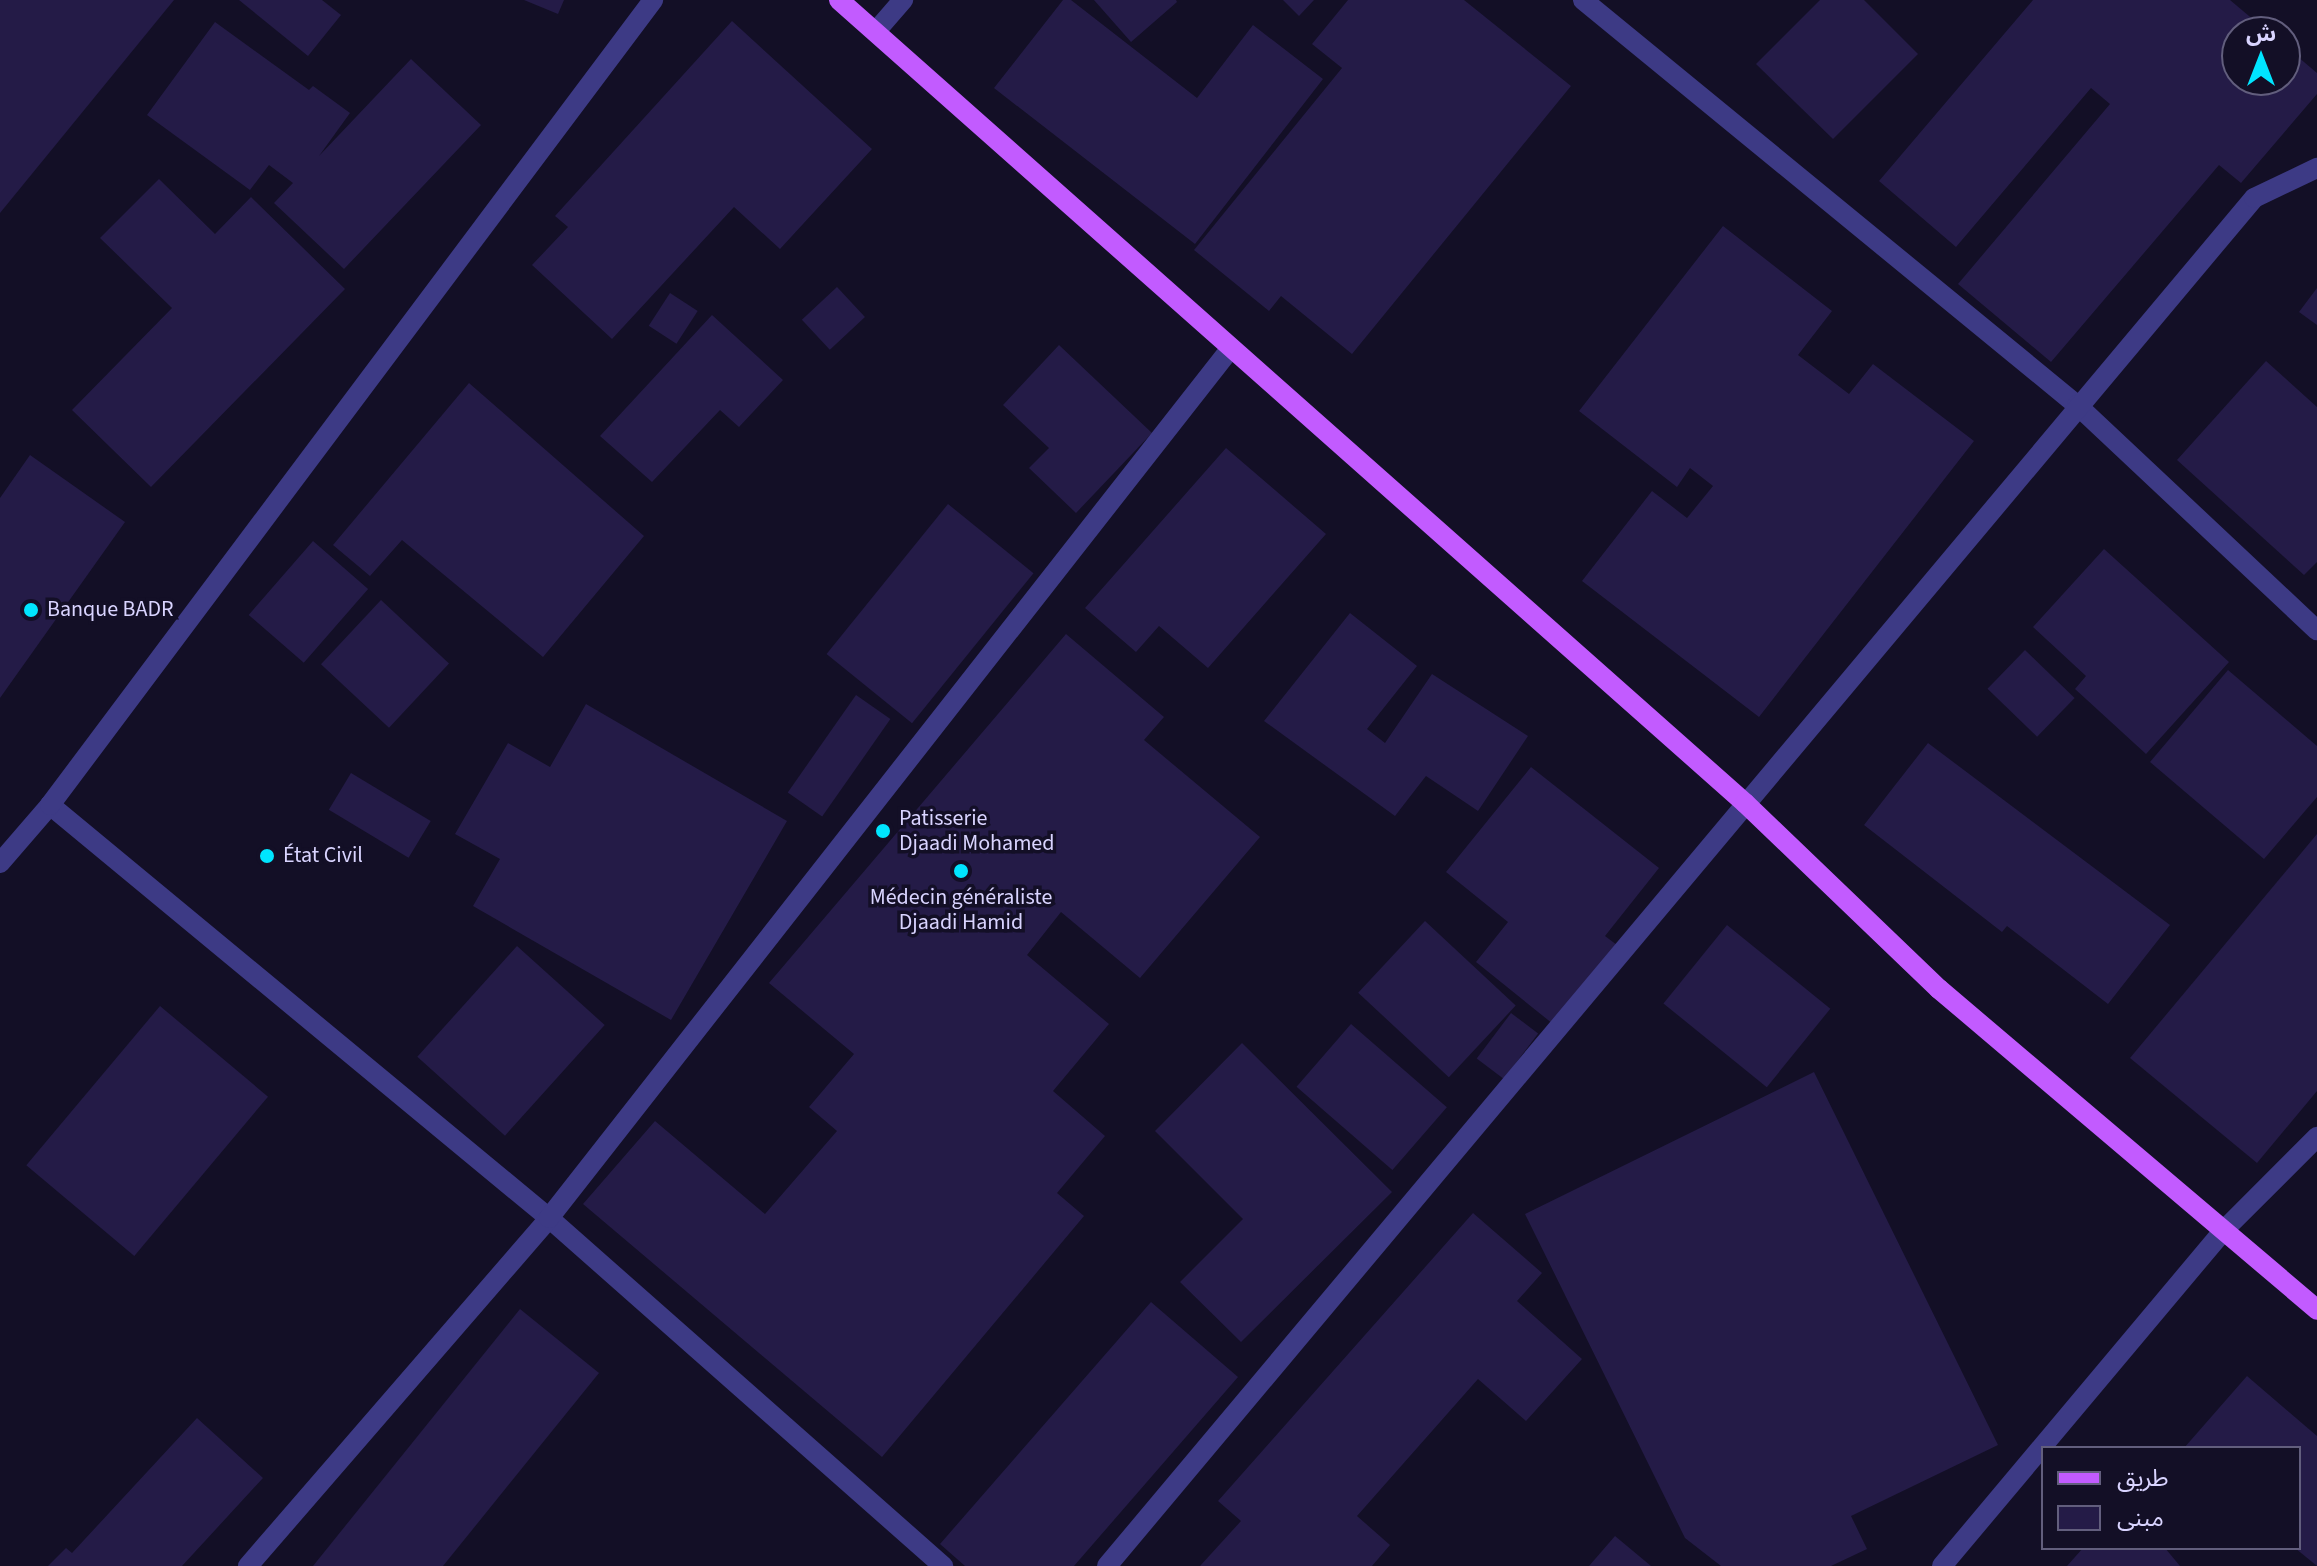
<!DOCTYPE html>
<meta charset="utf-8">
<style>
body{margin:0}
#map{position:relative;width:2317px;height:1566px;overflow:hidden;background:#130f26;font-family:"Source Sans 3","Noto Sans Arabic",sans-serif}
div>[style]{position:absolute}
.building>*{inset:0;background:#241b47;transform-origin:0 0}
.minor>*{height:20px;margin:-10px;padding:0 10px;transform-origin:10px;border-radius:10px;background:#3d3a85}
.tertiary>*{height:20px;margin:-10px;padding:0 10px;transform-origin:10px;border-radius:10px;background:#3d3a85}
.primary>*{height:20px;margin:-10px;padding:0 10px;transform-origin:10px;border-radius:10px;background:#c25bff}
.dots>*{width:22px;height:22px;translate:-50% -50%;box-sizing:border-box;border:4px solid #130f26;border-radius:50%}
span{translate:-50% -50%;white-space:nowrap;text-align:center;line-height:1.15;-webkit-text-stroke:7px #130f26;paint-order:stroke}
.poi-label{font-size:22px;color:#d9d4ff}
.left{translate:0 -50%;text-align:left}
.legend{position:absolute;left:2041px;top:1446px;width:260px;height:104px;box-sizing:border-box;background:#130f26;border:2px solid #625e7d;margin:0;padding:10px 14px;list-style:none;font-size:24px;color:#d9d4ff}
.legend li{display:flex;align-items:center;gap:16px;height:40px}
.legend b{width:40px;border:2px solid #625e7d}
.north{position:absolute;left:2221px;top:16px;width:80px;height:80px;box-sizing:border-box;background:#130f26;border:2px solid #625e7d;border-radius:50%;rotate:0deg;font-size:22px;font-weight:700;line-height:32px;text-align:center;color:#d9d4ff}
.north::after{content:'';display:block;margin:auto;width:28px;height:36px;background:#00e5ff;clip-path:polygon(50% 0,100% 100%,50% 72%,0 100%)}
</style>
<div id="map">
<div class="building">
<div style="clip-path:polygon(0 0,174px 0,0 213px)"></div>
<div style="clip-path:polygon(239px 0,322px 0,341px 15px,308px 56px)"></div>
<div style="clip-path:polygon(524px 0,564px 0,558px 14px)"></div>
<div style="clip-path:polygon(1063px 0,1071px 0,1197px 98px,1253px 25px,1323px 79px,1195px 244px,994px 88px)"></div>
<div style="clip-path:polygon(1094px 0,1176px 0,1177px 2px,1131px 42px)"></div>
<div style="clip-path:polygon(1283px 0,1314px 0,1299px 16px)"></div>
<div style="clip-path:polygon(1348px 0,1464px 0,1571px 86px,1352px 354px,1281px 296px,1269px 311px,1194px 250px,1342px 68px,1312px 44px)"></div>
<div style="clip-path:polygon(1820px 0,1864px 0,1918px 54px,1833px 139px,1756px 64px)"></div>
<div style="clip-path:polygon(2033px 0,2230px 0,2268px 32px,2237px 32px,2237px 80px,2285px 80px,2285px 46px,2317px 73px,2317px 94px,2241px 183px,2219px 165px,2051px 362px,1958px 284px,2110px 104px,2091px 88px,1956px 247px,1879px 181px)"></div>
<div style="clip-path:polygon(732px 21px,872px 149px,780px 249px,734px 207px,612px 339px,532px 265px,568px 227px,555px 216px)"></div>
<div style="clip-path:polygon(215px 22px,309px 90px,313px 86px,350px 113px,319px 156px,411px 59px,481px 125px,344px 269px,274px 203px,293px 183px,269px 165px,250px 190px,147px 115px)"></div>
<div style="clip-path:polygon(159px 179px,215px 234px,251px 197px,345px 289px,151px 487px,72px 410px,172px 308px,100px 238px)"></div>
<div style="clip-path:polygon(1723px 226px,1832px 311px,1798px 355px,1849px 394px,1873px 364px,1974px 441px,1759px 717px,1582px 581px,1652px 491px,1687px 518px,1713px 486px,1690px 468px,1677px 487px,1579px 411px)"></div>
<div style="left:837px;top:287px;width:41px;height:48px;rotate:47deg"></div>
<div style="clip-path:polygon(2317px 288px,2317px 325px,2299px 312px)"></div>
<div style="left:670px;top:293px;width:33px;height:39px;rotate:33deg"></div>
<div style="clip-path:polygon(712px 315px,783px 380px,739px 427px,720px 410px,652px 482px,600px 436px)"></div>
<div style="clip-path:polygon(1059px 345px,1152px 433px,1076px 513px,1029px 468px,1049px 448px,1003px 405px)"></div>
<div style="clip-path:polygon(2266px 361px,2317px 407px,2317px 562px,2304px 575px,2177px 460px)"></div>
<div style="clip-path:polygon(469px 383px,644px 536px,543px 657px,402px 540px,370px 576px,333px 545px)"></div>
<div style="clip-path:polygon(1226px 448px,1326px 534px,1208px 668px,1159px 626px,1136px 652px,1085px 608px)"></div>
<div style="clip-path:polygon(30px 455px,125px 522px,0 698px,0 498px)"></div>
<div style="left:948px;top:504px;width:110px;height:193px;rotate:39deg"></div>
<div style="left:313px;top:541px;width:73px;height:98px;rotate:41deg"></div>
<div style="clip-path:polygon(2104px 549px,2229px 662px,2146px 754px,2075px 689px,2086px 676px,2033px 627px)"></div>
<div style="left:381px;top:600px;width:93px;height:88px;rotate:43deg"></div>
<div style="clip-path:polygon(1350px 613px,1417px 666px,1367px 729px,1385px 743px,1432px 674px,1528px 736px,1478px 811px,1426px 776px,1395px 816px,1264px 721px)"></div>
<div style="clip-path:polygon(1066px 634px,1164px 717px,1144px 740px,1260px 837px,1140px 978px,1061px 912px,1027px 955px,1109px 1024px,1053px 1091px,1105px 1136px,1057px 1193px,1084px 1216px,882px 1457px,583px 1204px,655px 1121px,765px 1214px,837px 1131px,809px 1107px,854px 1054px,769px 983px)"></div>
<div style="left:2025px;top:650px;width:69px;height:54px;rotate:44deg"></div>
<div style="clip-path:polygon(2228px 670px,2317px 746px,2317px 797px,2264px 859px,2150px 762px)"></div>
<div style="left:856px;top:695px;width:42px;height:119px;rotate:35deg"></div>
<div style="clip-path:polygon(586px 704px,787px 821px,671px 1020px,473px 906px,500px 859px,455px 834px,508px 743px,550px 767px)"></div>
<div style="clip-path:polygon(1928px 743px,2170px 925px,2108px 1004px,2007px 926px,2002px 932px,1864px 825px)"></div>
<div style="clip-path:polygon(1531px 767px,1659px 868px,1605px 936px,1617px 945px,1553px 1024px,1476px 962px,1508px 922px,1446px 872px)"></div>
<div style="left:351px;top:773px;width:93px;height:43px;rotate:31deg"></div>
<div style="clip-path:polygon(2317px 834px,2317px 1091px,2257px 1163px,2130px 1058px)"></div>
<div style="left:1425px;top:921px;width:124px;height:98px;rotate:43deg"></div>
<div style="left:1727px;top:925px;width:133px;height:101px;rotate:39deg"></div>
<div style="left:517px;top:946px;width:118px;height:149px;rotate:42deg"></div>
<div style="left:160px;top:1006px;width:141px;height:208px;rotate:40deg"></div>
<div style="left:1511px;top:1013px;width:34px;height:57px;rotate:37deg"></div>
<div style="left:1351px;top:1024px;width:127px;height:83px;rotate:41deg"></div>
<div style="clip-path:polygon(1242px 1043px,1392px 1192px,1241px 1342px,1180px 1282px,1243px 1219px,1155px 1131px)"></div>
<div style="clip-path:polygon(1814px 1072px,1998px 1445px,1851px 1516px,1867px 1549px,1831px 1566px,1721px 1566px,1685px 1538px,1525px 1214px)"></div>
<div style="clip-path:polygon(1473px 1213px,1542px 1273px,1517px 1301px,1582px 1359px,1526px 1421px,1478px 1379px,1357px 1516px,1390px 1545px,1372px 1566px,1200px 1566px,1241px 1521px,1218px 1501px)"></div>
<div style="clip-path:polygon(1151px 1302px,1238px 1377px,1074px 1566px,965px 1566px,940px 1544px)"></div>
<div style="clip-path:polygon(520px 1309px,599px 1373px,443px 1566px,313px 1566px)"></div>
<div style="clip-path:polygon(2247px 1376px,2317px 1436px,2317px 1566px,2295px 1548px,2299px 1448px,2184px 1448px)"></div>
<div style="clip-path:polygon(197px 1418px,263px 1478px,182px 1566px,48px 1566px,66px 1548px,72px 1553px)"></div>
<div style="clip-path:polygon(1615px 1536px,1651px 1566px,1589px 1566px)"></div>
<div style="clip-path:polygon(2083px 1548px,2165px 1548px,2180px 1566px,2067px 1566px)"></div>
</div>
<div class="minor">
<div style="left:1583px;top:0;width:639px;rotate:39.35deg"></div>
<div style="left:2077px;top:405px;width:329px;rotate:43.2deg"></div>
<div style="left:877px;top:30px;width:40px;rotate:-49deg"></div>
<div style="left:50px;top:805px;width:648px;rotate:39.61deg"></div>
<div style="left:549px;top:1218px;width:526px;rotate:41.45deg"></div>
<div style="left:248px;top:1566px;width:460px;rotate:-49.1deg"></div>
<div style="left:549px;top:1218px;width:1105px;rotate:-51.91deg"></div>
<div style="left:1107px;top:1566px;width:1785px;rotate:-50.02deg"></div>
<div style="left:2254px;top:198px;width:70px;rotate:-25.5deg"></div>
<div style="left:1942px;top:1566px;width:439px;rotate:-50deg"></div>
<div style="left:2224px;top:1230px;width:132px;rotate:-45deg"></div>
</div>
<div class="tertiary">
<div style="left:0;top:863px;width:77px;rotate:-49.2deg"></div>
<div style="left:50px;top:805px;width:1006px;rotate:-53.16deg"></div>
</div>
<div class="primary">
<div style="left:839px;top:0;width:1211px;rotate:41.55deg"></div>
<div style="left:1745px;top:803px;width:269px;rotate:43.8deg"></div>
<div style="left:1939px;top:989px;width:496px;rotate:40.3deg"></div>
</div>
<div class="dots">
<div style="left:31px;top:610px;background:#00e5ff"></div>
<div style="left:883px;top:831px;background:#00e5ff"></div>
<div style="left:267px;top:856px;background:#00e5ff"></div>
<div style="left:961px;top:871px;background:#00e5ff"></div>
</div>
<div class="poi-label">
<span class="left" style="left:47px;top:610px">Banque BADR</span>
<span class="left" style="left:899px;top:831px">Patisserie<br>Djaadi Mohamed</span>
<span class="left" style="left:283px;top:856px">État Civil</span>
<span style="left:961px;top:910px">Médecin généraliste<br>Djaadi Hamid</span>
</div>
<ul class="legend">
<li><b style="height:10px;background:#c25bff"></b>طريق</li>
<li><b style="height:22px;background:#241b47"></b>مبنى</li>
</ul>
<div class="north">ش</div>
</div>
